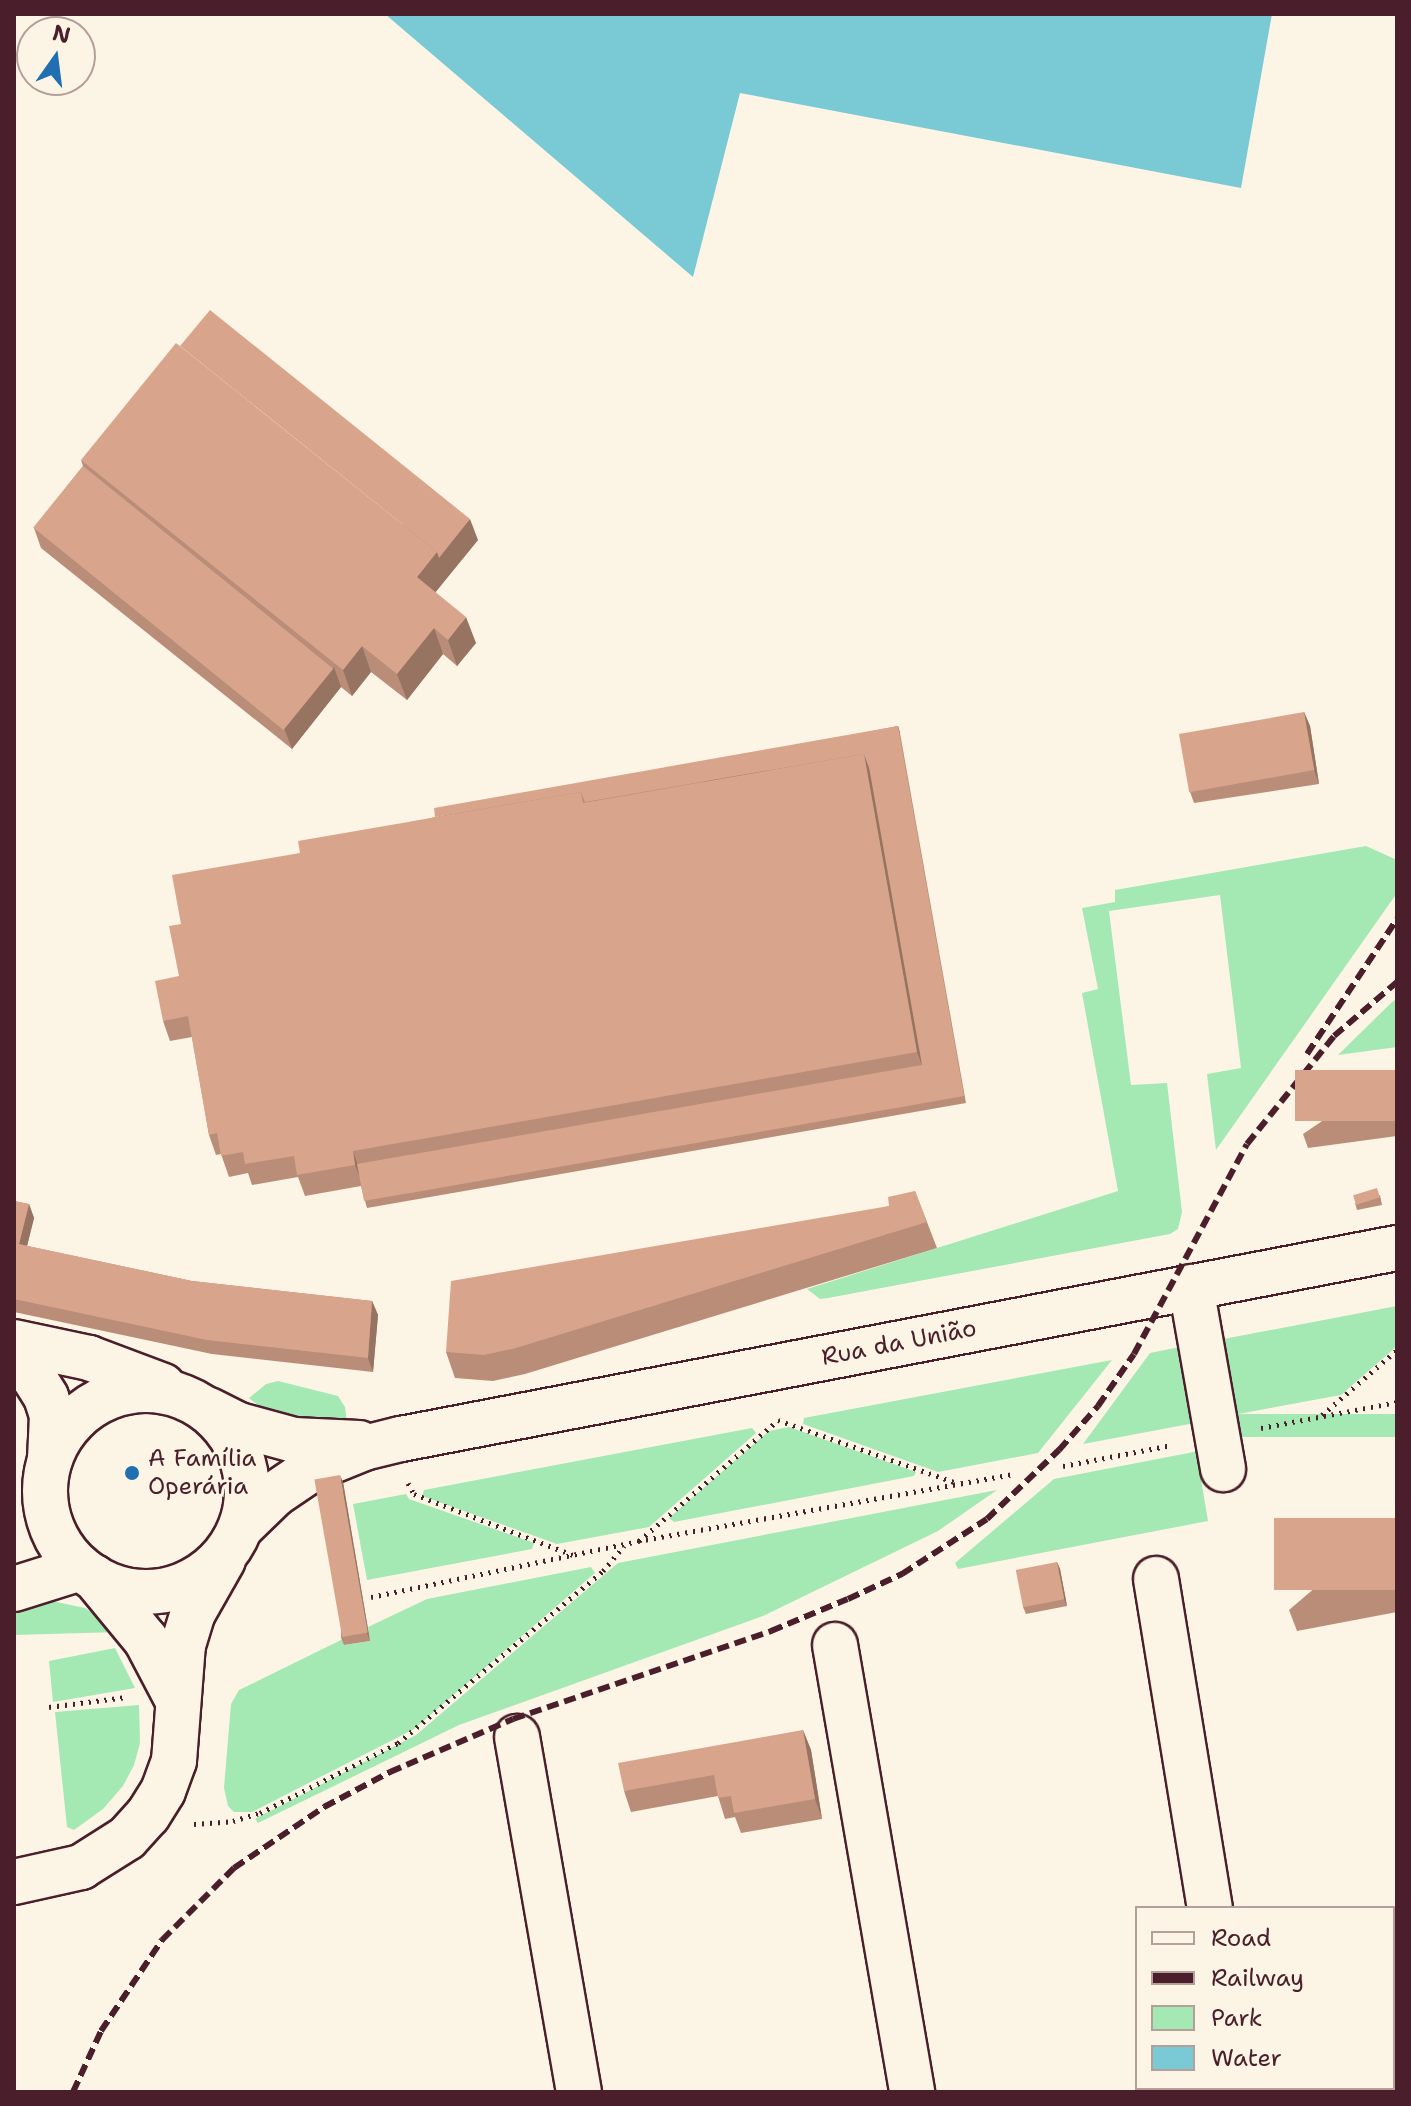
<!DOCTYPE html>
<meta charset="utf-8">
<style>
body{margin:0}
#map{position:relative;width:1411px;height:2106px;overflow:hidden;background:#fcf5e5;font-family:"Shantell Sans",sans-serif}
div>[style]{position:absolute}
.green>*{inset:0;background:#a4e8b3;transform-origin:0 0}
.water>*{inset:0;background:#7acad5}
.path>*{height:5px;margin-top:-2.5px;transform-origin:0;background:repeating-linear-gradient(90deg,#4a1f2b 0 2px,transparent 0 8px)}
.roads{filter:drop-shadow(2px 0 #4a1f2b) drop-shadow(-2px 0 #4a1f2b) drop-shadow(0 2px #4a1f2b) drop-shadow(0 -2px #4a1f2b)}
.minor>*{height:44px;margin:-22px;padding:0 22px;transform-origin:22px;border-radius:22px;background:#fcf5e5}
.minor>.ring{margin:-22px;padding:0;box-sizing:content-box;background:none;border:44px solid #fcf5e5;border-radius:50%}
.rail>*{height:6px;margin-top:-3px;transform-origin:0;background:repeating-linear-gradient(90deg,#4a1f2b 0 12px,transparent 0 18px)}
.wall>*{inset:0;background:#ba8d78}
.shaded-wall>*{inset:0;background:#977362;transform-origin:0 0}
.building>*{inset:0;background:#d8a48c;transform-origin:0 0}
.dots>*{width:22px;height:22px;translate:-50% -50%;box-sizing:border-box;border:4px solid #fcf5e5;border-radius:50%}
span{translate:-50% -50%;white-space:nowrap;text-align:center;line-height:1.15;-webkit-text-stroke:6px #fcf5e5;paint-order:stroke}
.street-label{font-size:24px;color:#4a1f2b}
.poi-label{font-size:24px;color:#4a1f2b}
.left{translate:0 -50%;text-align:left}
.frame{position:absolute;inset:0;border:16px solid #4a1f2b;pointer-events:none}
.legend{position:absolute;left:1135px;top:1906px;width:260px;height:184px;box-sizing:border-box;background:#fcf5e5;border:2px solid #b59f9b;margin:0;padding:10px 14px;list-style:none;font-size:24px;color:#4a1f2b}
.legend li{display:flex;align-items:center;gap:16px;height:40px}
.legend b{width:40px;border:2px solid #b59f9b}
.north{position:absolute;left:16px;top:16px;width:80px;height:80px;box-sizing:border-box;background:#fcf5e5;border:2px solid #b59f9b;border-radius:50%;rotate:14deg;font-size:22px;font-weight:700;line-height:32px;text-align:center;color:#4a1f2b}
.north::after{content:'';display:block;margin:auto;width:28px;height:36px;background:#1f6fb2;clip-path:polygon(50% 0,100% 100%,50% 72%,0 100%)}
</style>
<div id="map">
<div class="green">
<div style="clip-path:polygon(1366px 846px,1397px 860px,1397px 893px,1216px 1150px,1207px 1074px,1241px 1068px,1220px 895px,1109px 911px,1131px 1085px,1167px 1083px,1182px 1212px,1178px 1229px,1170px 1234px,828px 1298px,820px 1299px,807px 1289px,1118px 1191px,1082px 993px,1098px 989px,1082px 908px,1115px 902px,1115px 890px)"></div>
<div style="clip-path:polygon(1397px 998px,1397px 1047px,1338px 1055px,1391px 1003px)"></div>
<div style="clip-path:polygon(1397px 1306px,1397px 1346px,1341px 1395px,1227px 1416px,1213px 1341px)"></div>
<div style="clip-path:polygon(1185px 1346px,1200px 1422px,1083px 1444px,1150px 1353px)"></div>
<div style="clip-path:polygon(1112px 1360px,1038px 1453px,938px 1472px,803px 1424px,804px 1418px)"></div>
<div style="clip-path:polygon(278px 1381px,338px 1396px,345px 1407px,347px 1422px,330px 1425px,271px 1415px,249px 1398px,266px 1384px)"></div>
<div style="left:1397px;top:1414px;width:23px;height:168px;rotate:90deg"></div>
<div style="clip-path:polygon(789px 1427px,916px 1472px,914px 1476px,674px 1522px,669px 1518px,769px 1431px)"></div>
<div style="clip-path:polygon(752px 1428px,756px 1433px,649px 1527px,557px 1544px,422px 1496px,424px 1490px)"></div>
<div style="clip-path:polygon(1204px 1450px,1209px 1471px,1200px 1473px,1208px 1521px,958px 1569px,955px 1563px,1054px 1479px)"></div>
<div style="clip-path:polygon(997px 1490px,938px 1531px,763px 1616px,459px 1725px,258px 1823px,255px 1819px,416px 1735px,618px 1563px)"></div>
<div style="clip-path:polygon(406px 1494px,409px 1499px,534px 1543px,532px 1549px,367px 1580px,353px 1504px)"></div>
<div style="clip-path:polygon(591px 1567px,595px 1573px,414px 1729px,252px 1812px,234px 1812px,228px 1806px,224px 1788px,231px 1704px,239px 1690px,343px 1639px,344px 1645px,370px 1641px,368px 1627px,427px 1599px)"></div>
<div style="clip-path:polygon(42px 1599px,85px 1608px,119px 1632px,14px 1635px,14px 1605px)"></div>
<div style="clip-path:polygon(115px 1648px,135px 1688px,53px 1702px,49px 1661px)"></div>
<div style="clip-path:polygon(139px 1705px,140px 1743px,134px 1765px,123px 1786px,103px 1809px,74px 1830px,67px 1827px,55px 1712px)"></div>
</div>
<div class="water">
<div style="clip-path:polygon(385px 14px,1272px 14px,1241px 188px,740px 93px,693px 277px)"></div>
</div>
<div class="path">
<div style="left:1322px;top:1415px;width:99px;rotate:-40.9deg"></div>
<div style="left:1261px;top:1428px;width:138px;rotate:-10.8deg"></div>
<div style="left:1063px;top:1466px;width:111px;rotate:-10.9deg"></div>
<div style="left:408px;top:1483px;width:13px;rotate:61deg"></div>
<div style="left:414px;top:1494px;width:170px;rotate:21deg"></div>
<div style="left:639px;top:1541px;width:184px;rotate:-41deg"></div>
<div style="left:778px;top:1420px;width:190px;rotate:19.4deg"></div>
<div style="left:371px;top:1597px;width:273px;rotate:-11.8deg"></div>
<div style="left:638px;top:1541px;width:383px;rotate:-10.1deg"></div>
<div style="left:49px;top:1707px;width:78px;rotate:-7.4deg"></div>
<div style="left:194px;top:1824px;width:39px;rotate:-4deg"></div>
<div style="left:233px;top:1821px;width:28px;rotate:-17deg"></div>
<div style="left:260px;top:1813px;width:155px;rotate:-26.9deg"></div>
<div style="left:398px;top:1743px;width:268px;rotate:-40deg"></div>
<div style="left:603px;top:1571px;width:33px;rotate:-50deg"></div>
</div>
<div class="roads">
<div class="minor">
<div style="left:1191px;top:1287px;width:185px;rotate:80deg"></div>
<div style="left:14px;top:1342px;width:77px;rotate:12deg"></div>
<div style="left:89px;top:1358px;width:79px;rotate:20.7deg"></div>
<div style="left:14px;top:1359px;width:25px;rotate:42deg"></div>
<div style="left:33px;top:1376px;width:25px;rotate:58deg"></div>
<div style="left:46px;top:1397px;width:19px;rotate:72deg"></div>
<div style="left:52px;top:1415px;width:44px;rotate:92.6deg"></div>
<div class="ring" style="left:45px;top:1390px;width:158px;height:158px"></div>
<div style="left:209px;top:1410px;width:34px;rotate:27deg"></div>
<div style="left:239px;top:1425px;width:57px;rotate:15.3deg"></div>
<div style="left:294px;top:1440px;width:65px;rotate:2.6deg"></div>
<div style="left:242px;top:1526px;width:46px;rotate:-44.1deg"></div>
<div style="left:275px;top:1494px;width:45px;rotate:-34deg"></div>
<div style="left:312px;top:1469px;width:56px;rotate:-22deg"></div>
<div style="left:364px;top:1448px;width:38px;rotate:-14deg"></div>
<div style="left:401px;top:1439px;width:1014px;rotate:-10.86deg"></div>
<div style="left:94px;top:1577px;width:82px;rotate:50.5deg"></div>
<div style="left:146px;top:1640px;width:67px;rotate:62.3deg"></div>
<div style="left:1156px;top:1579px;width:333px;rotate:80.7deg"></div>
<div style="left:14px;top:1589px;width:70px;rotate:-17.4deg"></div>
<div style="left:835px;top:1645px;width:454px;rotate:80.2deg"></div>
<div style="left:517px;top:1737px;width:360px;rotate:80.1deg"></div>
<div style="left:14px;top:1882px;width:69px;rotate:-12.6deg"></div>
<div style="left:81px;top:1867px;width:54px;rotate:-32.2deg"></div>
<div style="left:127px;top:1838px;width:31px;rotate:-48deg"></div>
<div style="left:148px;top:1815px;width:28px;rotate:-58deg"></div>
<div style="left:163px;top:1791px;width:32px;rotate:-70deg"></div>
<div style="left:174px;top:1761px;width:116px;rotate:-85.6deg"></div>
<div style="left:183px;top:1645px;width:34px;rotate:-73deg"></div>
<div style="left:193px;top:1613px;width:61px;rotate:-60.5deg"></div>
<div style="left:1240px;top:2088px;width:4px;rotate:90deg"></div>
</div>
</div>
<div class="rail">
<div style="left:1307px;top:1054px;width:162px;rotate:-56.3deg"></div>
<div style="left:73px;top:2092px;width:67px;rotate:-65.3deg"></div>
<div style="left:101px;top:2031px;width:110px;rotate:-56.2deg"></div>
<div style="left:162px;top:1940px;width:102px;rotate:-45deg"></div>
<div style="left:234px;top:1868px;width:109px;rotate:-34.1deg"></div>
<div style="left:324px;top:1807px;width:75px;rotate:-27.9deg"></div>
<div style="left:390px;top:1772px;width:134px;rotate:-23.3deg"></div>
<div style="left:513px;top:1719px;width:273px;rotate:-18.8deg"></div>
<div style="left:771px;top:1631px;width:83px;rotate:-22.6deg"></div>
<div style="left:848px;top:1599px;width:60px;rotate:-24.8deg"></div>
<div style="left:902px;top:1574px;width:101px;rotate:-32.9deg"></div>
<div style="left:987px;top:1519px;width:100px;rotate:-43.8deg"></div>
<div style="left:1059px;top:1450px;width:59px;rotate:-48.4deg"></div>
<div style="left:1098px;top:1406px;width:63px;rotate:-55.3deg"></div>
<div style="left:1134px;top:1354px;width:238px;rotate:-61.7deg"></div>
<div style="left:1247px;top:1144px;width:139px;rotate:-51.1deg"></div>
<div style="left:1334px;top:1036px;width:83px;rotate:-40.6deg"></div>
</div>
<div class="wall">
<div style="clip-path:polygon(81px 460px,478px 540px,435px 592px,476px 643px,457px 666px,443px 654px,407px 700px,371px 672px,352px 696px,341px 687px,292px 749px,41px 548px,34px 528px,83px 466px)"></div>
<div style="clip-path:polygon(1304px 712px,1310px 726px,1319px 784px,1194px 803px,1189px 789px)"></div>
<div style="clip-path:polygon(898px 726px,900px 733px,966px 1103px,367px 1208px,361px 1186px,305px 1196px,298px 1177px,252px 1185px,248px 1173px,229px 1177px,221px 1154px,216px 1155px,209px 1135px,192px 1037px,170px 1041px,163px 1021px,179px 976px,181px 924px,300px 853px,435px 817px)"></div>
<div style="clip-path:polygon(1397px 1070px,1397px 1136px,1308px 1148px,1303px 1134px)"></div>
<div style="clip-path:polygon(915px 1191px,937px 1248px,525px 1374px,493px 1381px,455px 1378px,446px 1352px,889px 1206px)"></div>
<div style="clip-path:polygon(1380px 1195px,1382px 1205px,1357px 1210px,1355px 1203px)"></div>
<div style="clip-path:polygon(14px 1201px,29px 1204px,34px 1218px,27px 1246px,192px 1281px,372px 1301px,378px 1315px,373px 1372px,212px 1354px,14px 1312px)"></div>
<div style="clip-path:polygon(343px 1482px,370px 1641px,344px 1645px,341px 1638px)"></div>
<div style="clip-path:polygon(1397px 1518px,1397px 1612px,1297px 1631px,1289px 1610px)"></div>
<div style="clip-path:polygon(1057px 1562px,1060px 1569px,1067px 1606px,1026px 1614px,1023px 1607px)"></div>
<div style="clip-path:polygon(803px 1730px,811px 1750px,822px 1819px,741px 1833px,735px 1817px,725px 1819px,718px 1796px,631px 1812px,624px 1791px)"></div>
</div>
<div class="shaded-wall">
<div style="clip-path:polygon(470px 519px,478px 540px,426px 604px,417px 577px,437px 552px)"></div>
<div style="clip-path:polygon(466px 617px,476px 643px,457px 666px,448px 640px)"></div>
<div style="clip-path:polygon(434px 628px,443px 654px,407px 700px,397px 674px)"></div>
<div style="clip-path:polygon(362px 646px,371px 672px,352px 696px,343px 670px)"></div>
<div style="clip-path:polygon(334px 667px,341px 687px,292px 749px,284px 728px)"></div>
<div style="clip-path:polygon(1304px 712px,1310px 726px,1319px 784px,1314px 770px)"></div>
<div style="left:898px;top:726px;width:7px;height:376px;rotate:74deg"></div>
<div style="clip-path:polygon(864px 754px,871px 774px,925px 1073px,917px 1052px)"></div>
<div style="clip-path:polygon(353px 1151px,360px 1171px,363px 1185px,355px 1165px)"></div>
<div style="clip-path:polygon(29px 1204px,34px 1218px,24px 1258px,19px 1244px)"></div>
<div style="clip-path:polygon(372px 1301px,378px 1315px,373px 1372px,368px 1358px)"></div>
<div style="clip-path:polygon(340px 1475px,343px 1482px,370px 1641px,367px 1633px)"></div>
<div style="clip-path:polygon(1057px 1562px,1060px 1569px,1067px 1606px,1064px 1599px)"></div>
<div style="clip-path:polygon(803px 1730px,811px 1750px,822px 1819px,815px 1799px)"></div>
</div>
<div class="building">
<div style="clip-path:polygon(210px 310px,470px 519px,439px 558px,437px 552px,180px 346px)"></div>
<div style="clip-path:polygon(176px 343px,437px 552px,417px 577px,466px 617px,448px 640px,434px 628px,397px 674px,362px 646px,343px 670px,81px 460px)"></div>
<div style="left:83px;top:466px;width:322px;height:79px;rotate:39deg"></div>
<div style="left:1304px;top:712px;width:59px;height:127px;rotate:80deg"></div>
<div style="clip-path:polygon(898px 726px,964px 1096px,364px 1201px,357px 1164px,922px 1065px,869px 767px,864px 754px,585px 802px,581px 792px,435px 817px,434px 808px)"></div>
<div style="clip-path:polygon(864px 754px,917px 1052px,353px 1151px,355px 1165px,297px 1175px,294px 1156px,245px 1164px,243px 1152px,221px 1156px,217px 1133px,209px 1135px,188px 1016px,163px 1021px,155px 981px,179px 976px,169px 926px,181px 924px,172px 875px,300px 853px,298px 841px,581px 792px,583px 803px)"></div>
<div style="left:1397px;top:1070px;width:51px;height:102px;rotate:90deg"></div>
<div style="left:1377px;top:1188px;width:10px;height:25px;rotate:73deg"></div>
<div style="clip-path:polygon(915px 1191px,927px 1222px,516px 1348px,484px 1355px,446px 1352px,451px 1281px,889px 1206px,888px 1197px)"></div>
<div style="clip-path:polygon(14px 1201px,29px 1204px,19px 1244px,192px 1281px,372px 1301px,368px 1358px,207px 1340px,14px 1299px)"></div>
<div style="left:340px;top:1475px;width:160px;height:26px;rotate:80deg"></div>
<div style="left:1397px;top:1518px;width:72px;height:123px;rotate:90deg"></div>
<div style="left:1057px;top:1562px;width:38px;height:42px;rotate:79deg"></div>
<div style="clip-path:polygon(803px 1730px,815px 1799px,734px 1813px,731px 1796px,718px 1798px,714px 1775px,624px 1791px,618px 1763px)"></div>
</div>
<div class="dots">
<div style="left:132px;top:1473px;background:#1f6fb2"></div>
</div>
<div class="street-label">
<span style="left:899px;top:1343px;rotate:-11deg">Rua da União</span>
</div>
<div class="poi-label">
<span class="left" style="left:148px;top:1473px">A Família<br>Operária</span>
</div>
<div class="frame"></div>
<ul class="legend">
<li><b style="height:10px;background:#fcf5e5"></b>Road</li>
<li><b style="height:10px;background:#4a1f2b"></b>Railway</li>
<li><b style="height:22px;background:#a4e8b3"></b>Park</li>
<li><b style="height:22px;background:#7acad5"></b>Water</li>
</ul>
<div class="north">N</div>
</div>
